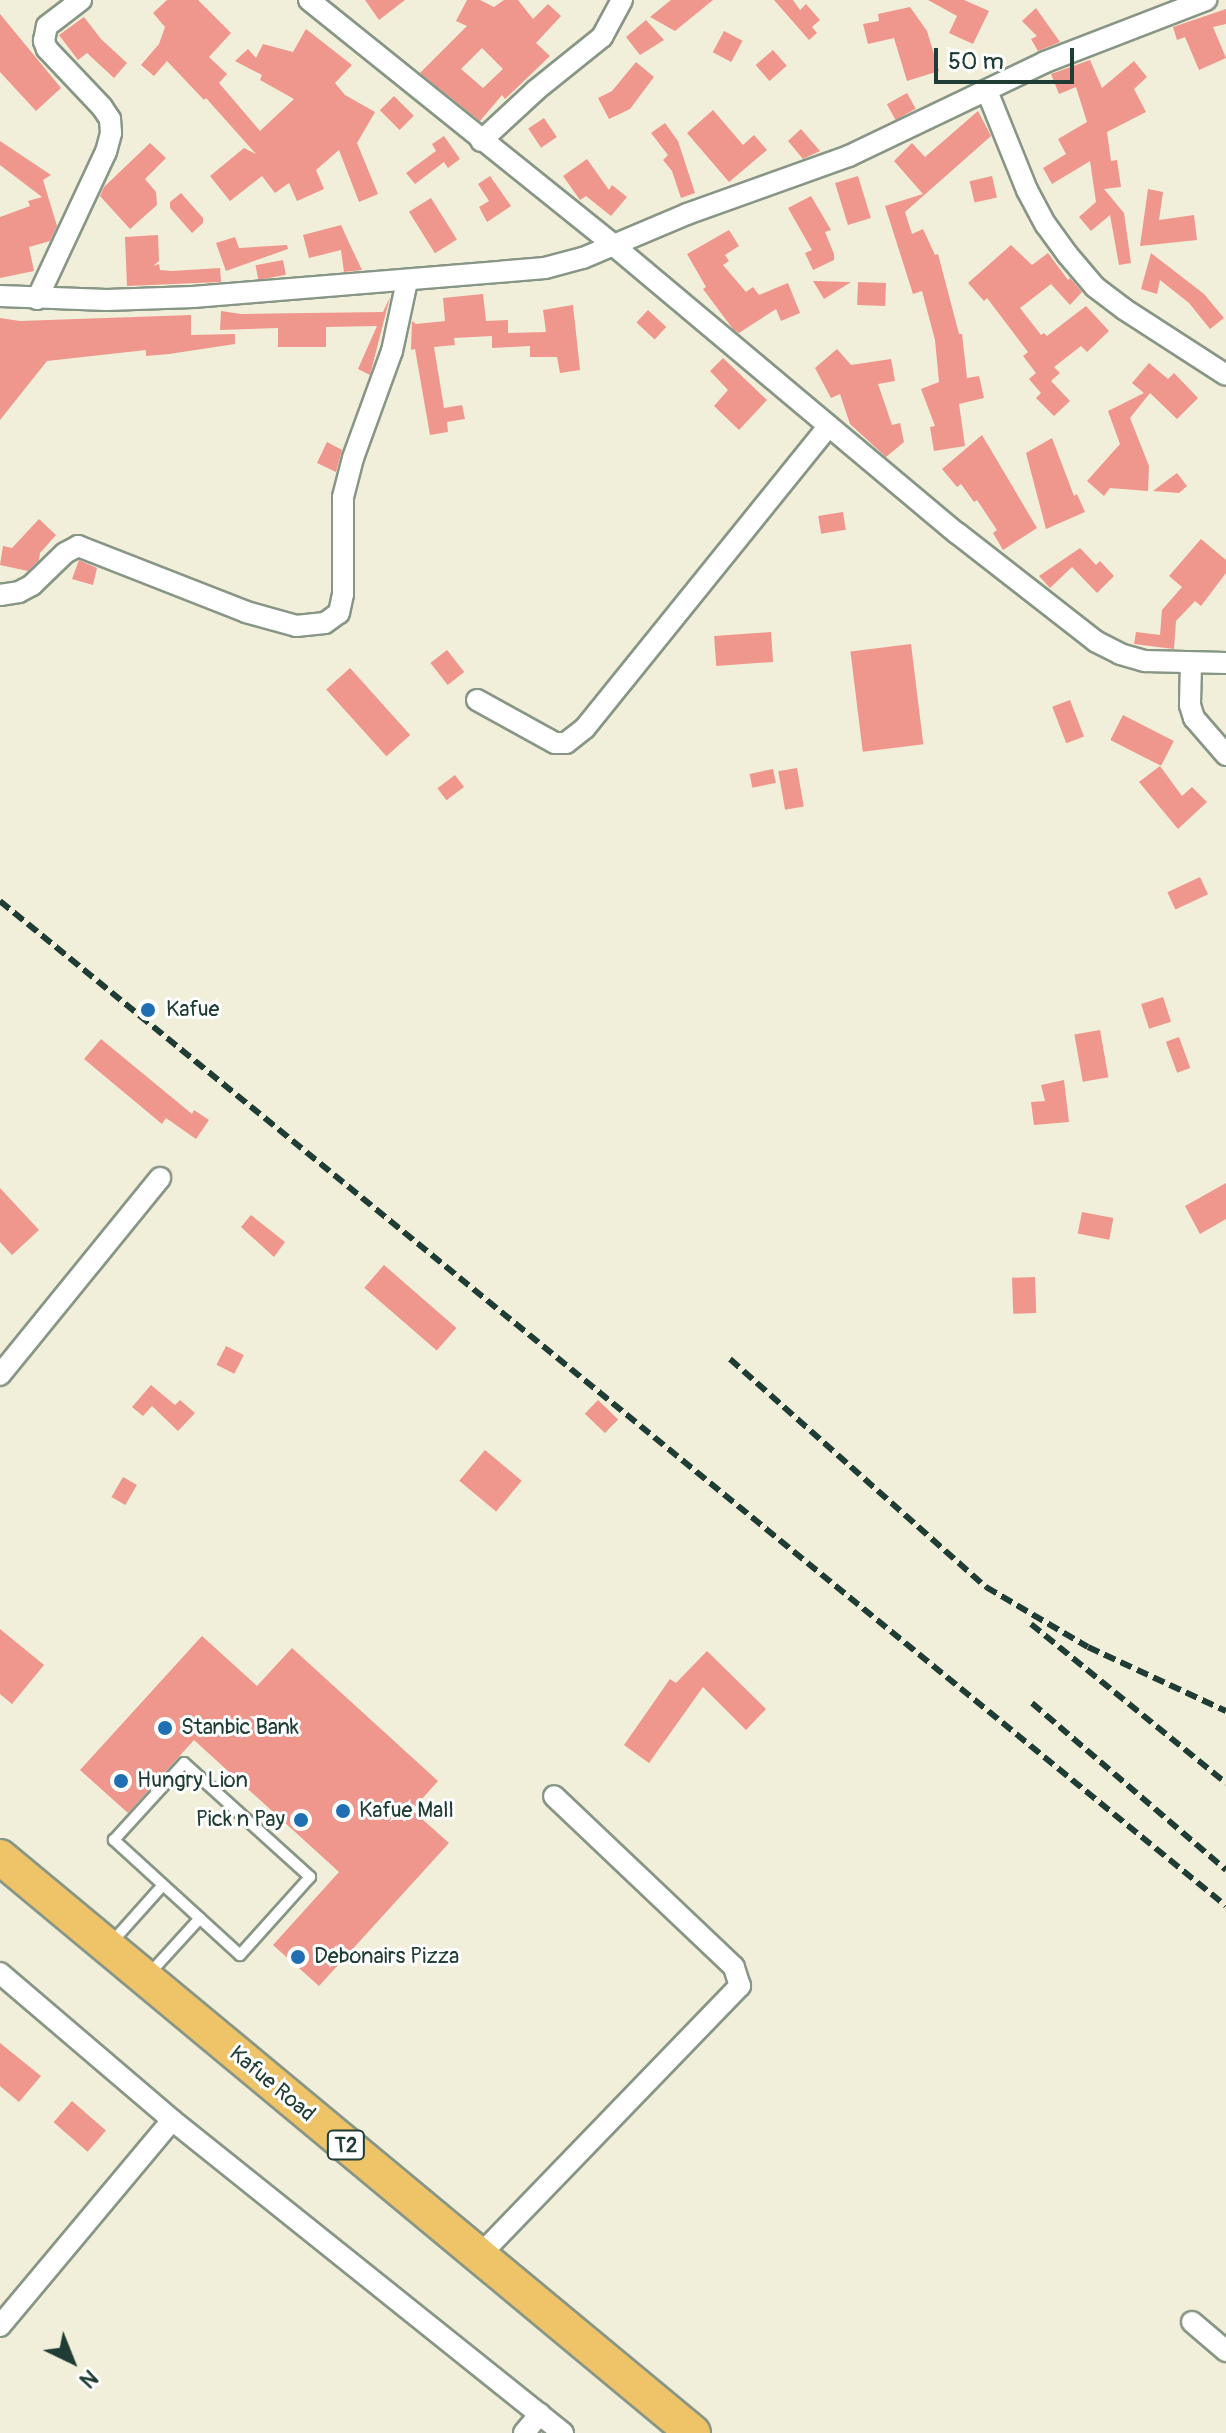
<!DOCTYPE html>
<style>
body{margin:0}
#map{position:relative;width:1226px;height:2433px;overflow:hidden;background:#f1eed9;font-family:Pangolin,sans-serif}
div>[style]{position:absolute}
.building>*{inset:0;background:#ef978c;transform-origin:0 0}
.roads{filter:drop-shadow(2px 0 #889686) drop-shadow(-2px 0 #889686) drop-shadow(0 2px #889686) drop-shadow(0 -2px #889686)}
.service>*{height:10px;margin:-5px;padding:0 5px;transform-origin:5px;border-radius:5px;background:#fff}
.minor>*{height:20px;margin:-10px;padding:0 10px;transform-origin:10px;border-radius:10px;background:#fff}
.trunk>*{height:34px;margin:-17px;padding:0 17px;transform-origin:17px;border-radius:17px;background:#efc469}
.rail>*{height:6px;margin-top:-3px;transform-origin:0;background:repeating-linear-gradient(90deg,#1f3d34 0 12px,transparent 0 18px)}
.dots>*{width:22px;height:22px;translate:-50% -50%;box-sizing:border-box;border:4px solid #fff;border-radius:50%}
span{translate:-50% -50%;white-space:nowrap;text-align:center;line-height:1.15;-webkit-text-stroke:6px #fff;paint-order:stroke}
.shield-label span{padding:2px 6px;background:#fff;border:2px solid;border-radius:6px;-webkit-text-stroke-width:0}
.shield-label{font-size:20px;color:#1f3d34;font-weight:700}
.poi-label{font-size:22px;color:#1f3d34}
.left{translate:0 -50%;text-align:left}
.right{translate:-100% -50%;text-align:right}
.street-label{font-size:22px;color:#1f3d34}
.north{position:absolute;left:32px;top:2321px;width:80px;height:80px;-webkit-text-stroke:6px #fff;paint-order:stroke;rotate:137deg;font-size:22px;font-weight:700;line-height:32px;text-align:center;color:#1f3d34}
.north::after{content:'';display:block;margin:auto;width:28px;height:36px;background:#1f3d34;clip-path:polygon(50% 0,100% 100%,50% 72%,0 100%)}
.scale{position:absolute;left:934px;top:48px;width:140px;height:36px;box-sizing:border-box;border:4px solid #1f3d34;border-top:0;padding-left:10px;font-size:24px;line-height:28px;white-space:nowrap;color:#1f3d34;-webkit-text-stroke:6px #fff;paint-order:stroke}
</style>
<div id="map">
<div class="building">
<div style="clip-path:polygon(167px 0,198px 0,231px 33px,209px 57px,227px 74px,219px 83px,260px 131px,294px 99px,260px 80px,262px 75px,235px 61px,248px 49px,256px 58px,263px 44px,293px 52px,306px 29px,352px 65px,335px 83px,345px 95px,375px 112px,357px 143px,378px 194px,359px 202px,339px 150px,316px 170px,324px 189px,297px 201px,289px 183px,275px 193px,262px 176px,230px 201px,210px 176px,244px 148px,256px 154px,206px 98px,204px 100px,167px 61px,154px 76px,141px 65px,159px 44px,165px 27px,153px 13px)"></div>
<div style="clip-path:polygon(365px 0,405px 0,379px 20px)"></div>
<div style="clip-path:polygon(evenodd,467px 0,480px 0,494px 7px,504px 0,518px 0,533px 19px,548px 4px,561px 16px,536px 43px,550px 56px,505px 99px,502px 95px,480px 121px,420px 73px,467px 26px,456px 21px,467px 0,482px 48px,503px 69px,483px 88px,461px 69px,482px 48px)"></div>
<div style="clip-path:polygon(671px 0,713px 0,675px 31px,650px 17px)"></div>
<div style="clip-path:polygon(774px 0,793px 0,800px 10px,806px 4px,820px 20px,812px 27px,817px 33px,809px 40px)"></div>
<div style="clip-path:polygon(928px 0,964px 0,989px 11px,973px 44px,949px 33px,957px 16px)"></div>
<div style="clip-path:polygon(910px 7px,927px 31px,939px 71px,907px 81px,894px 38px,868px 44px,863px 24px,879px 21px,878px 14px)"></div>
<div style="clip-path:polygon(1036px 8px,1060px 42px,1038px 51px,1031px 39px,1037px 36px,1022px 21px)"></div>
<div style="clip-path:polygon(1226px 9px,1226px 24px,1213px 27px,1226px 58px,1199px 70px,1185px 37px,1177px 40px,1173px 27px)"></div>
<div style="clip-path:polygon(0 14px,61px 88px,36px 111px,0 72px)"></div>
<div style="clip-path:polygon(84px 17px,101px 39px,127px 63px,114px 78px,87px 53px,78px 60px,59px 35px)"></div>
<div style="clip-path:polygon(646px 20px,664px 40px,640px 55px,626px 37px)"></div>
<div style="left:724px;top:31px;width:21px;height:24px;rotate:28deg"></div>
<div style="left:773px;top:50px;width:21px;height:23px;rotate:49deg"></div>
<div style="clip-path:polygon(1090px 60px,1102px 88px,1134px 61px,1147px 77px,1134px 89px,1146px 112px,1107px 132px,1111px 161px,1117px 160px,1121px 187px,1104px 189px,1124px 213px,1131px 263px,1119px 265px,1110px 215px,1091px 231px,1079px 217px,1096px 202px,1090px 161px,1052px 184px,1043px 168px,1066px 154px,1058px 139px,1087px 122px,1076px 87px,1059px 94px,1051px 74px)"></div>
<div style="clip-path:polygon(636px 62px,654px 77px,630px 109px,609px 119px,598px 98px,612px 91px)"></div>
<div style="left:907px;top:93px;width:18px;height:23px;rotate:61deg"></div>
<div style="left:394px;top:96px;width:28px;height:20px;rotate:45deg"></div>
<div style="clip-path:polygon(713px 110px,743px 145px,754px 135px,767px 150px,729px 182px,687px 133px)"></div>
<div style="clip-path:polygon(978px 111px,991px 136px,905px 212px,912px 234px,923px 229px,935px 255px,938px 254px,959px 334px,962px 334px,967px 378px,979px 376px,984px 398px,959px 404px,965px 446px,934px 451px,930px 427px,935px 426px,921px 389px,939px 382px,935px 340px,922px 291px,913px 294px,885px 206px,923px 194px,894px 161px,912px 143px,925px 157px)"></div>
<div style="left:544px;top:118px;width:23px;height:19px;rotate:56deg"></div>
<div style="clip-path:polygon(665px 123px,678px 141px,695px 193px,681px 198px,672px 171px,663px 160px,668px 155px,651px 133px)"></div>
<div style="clip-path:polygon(801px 129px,820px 151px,803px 159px,788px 141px)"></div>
<div style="clip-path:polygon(444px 136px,460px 159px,448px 168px,444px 162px,415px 184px,406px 173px,436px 151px,432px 144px)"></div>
<div style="clip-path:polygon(0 141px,51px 175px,43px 180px,57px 226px,50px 241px,29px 247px,34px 271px,0 278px,0 217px,30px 206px,28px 201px,42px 197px,0 165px)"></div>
<div style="clip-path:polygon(150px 143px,166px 158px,145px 179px,156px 192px,157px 205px,130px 229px,100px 196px,104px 187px)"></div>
<div style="clip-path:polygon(587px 159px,609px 190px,612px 185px,627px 197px,611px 216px,586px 196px,580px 200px,563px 176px)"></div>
<div style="clip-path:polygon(490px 176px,511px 206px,487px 222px,479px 207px,489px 201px,478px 184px)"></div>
<div style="left:858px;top:176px;width:44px;height:24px;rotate:73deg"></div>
<div style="left:992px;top:176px;width:22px;height:23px;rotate:77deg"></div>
<div style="clip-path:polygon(1148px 189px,1163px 192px,1159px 220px,1194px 215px,1197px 240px,1140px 246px)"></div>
<div style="clip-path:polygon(181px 193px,203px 218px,203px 223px,192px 233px,170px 208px,170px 202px)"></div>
<div style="clip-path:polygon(811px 196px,831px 230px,825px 232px,834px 254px,834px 260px,813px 270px,805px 253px,812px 250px,788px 208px)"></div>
<div style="left:431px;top:198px;width:49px;height:26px;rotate:58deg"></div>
<div style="clip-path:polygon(341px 225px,351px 247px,362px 270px,344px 272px,341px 250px,309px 258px,303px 235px)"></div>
<div style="clip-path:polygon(729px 230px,739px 246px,725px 255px,729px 261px,723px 265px,746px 292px,753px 287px,759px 295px,788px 283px,800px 313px,781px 321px,776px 309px,739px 333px,733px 329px,703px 289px,706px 287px,687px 254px)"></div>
<div style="clip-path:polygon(158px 235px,159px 261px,153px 266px,159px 264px,160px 270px,172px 271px,220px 268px,221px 282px,127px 286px,125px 237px)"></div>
<div style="clip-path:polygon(235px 237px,239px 248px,287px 245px,288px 249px,226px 271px,216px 243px)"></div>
<div style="clip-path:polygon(1011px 245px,1032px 265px,1048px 253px,1068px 280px,1070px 278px,1082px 292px,1070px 305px,1051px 284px,1020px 308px,1041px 335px,1044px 333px,1047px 336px,1086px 306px,1109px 331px,1087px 352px,1081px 346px,1054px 367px,1060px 373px,1051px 381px,1070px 401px,1054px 416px,1036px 398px,1041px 393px,1029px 379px,1036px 373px,1023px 356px,1028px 352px,987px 298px,984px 301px,968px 283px)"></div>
<div style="clip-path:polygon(1151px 253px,1204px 294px,1224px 318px,1210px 329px,1189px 303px,1160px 280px,1157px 294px,1141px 289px)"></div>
<div style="left:283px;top:260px;width:15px;height:28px;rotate:79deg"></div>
<div style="clip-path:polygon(813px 281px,851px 282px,824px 299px)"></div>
<div style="left:858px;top:282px;width:28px;height:23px;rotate:2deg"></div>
<div style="clip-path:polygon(483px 294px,486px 321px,508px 320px,508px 333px,546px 332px,543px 310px,573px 305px,580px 370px,560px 373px,557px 357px,530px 357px,530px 346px,492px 348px,492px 336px,454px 338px,455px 345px,434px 347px,444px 408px,462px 405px,465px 419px,447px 422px,448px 432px,430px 435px,415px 349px,411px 350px,412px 321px,416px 324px,445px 321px,443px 298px)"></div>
<div style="clip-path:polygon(390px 297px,370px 375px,358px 369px,377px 326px,326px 327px,326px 347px,278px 347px,278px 328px,220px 330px,221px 311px,241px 314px,383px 312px)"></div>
<div style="left:648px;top:310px;width:25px;height:17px;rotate:43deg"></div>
<div style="clip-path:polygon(191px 315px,191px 335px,235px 334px,235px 344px,169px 354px,146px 356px,146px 350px,47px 361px,0 420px,0 318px,20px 321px)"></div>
<div style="clip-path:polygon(837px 349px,851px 365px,891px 359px,895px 381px,878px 384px,892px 425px,900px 423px,904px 442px,886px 457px,850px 424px,840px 394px,831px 398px,815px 368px)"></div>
<div style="clip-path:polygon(723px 358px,767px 400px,739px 430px,714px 406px,728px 390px,710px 371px)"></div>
<div style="clip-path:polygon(1149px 363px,1168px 379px,1174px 373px,1198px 398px,1177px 419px,1150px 393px,1130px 418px,1149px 466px,1148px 491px,1110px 488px,1104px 496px,1087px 481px,1120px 444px,1108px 411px,1144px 393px,1132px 383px)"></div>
<div style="clip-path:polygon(982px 435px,1037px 528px,1003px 550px,993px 533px,997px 530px,977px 500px,974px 502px,961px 484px,957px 487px,942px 469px)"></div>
<div style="clip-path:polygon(1052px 438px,1074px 496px,1077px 494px,1085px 512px,1046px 529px,1026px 453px)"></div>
<div style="clip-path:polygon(327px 442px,342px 450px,336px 472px,317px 463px)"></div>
<div style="clip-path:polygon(1177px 473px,1187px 486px,1179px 493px,1153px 491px)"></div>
<div style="left:843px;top:512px;width:18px;height:25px;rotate:81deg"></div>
<div style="clip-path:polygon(39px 519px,56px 535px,40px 553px,39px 560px,28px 571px,0 565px,3px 546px,12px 548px)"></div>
<div style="clip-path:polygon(1201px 539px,1226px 560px,1226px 573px,1201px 606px,1195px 601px,1176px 621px,1174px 649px,1134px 644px,1136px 632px,1160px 635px,1162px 610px,1182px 587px,1169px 576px)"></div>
<div style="clip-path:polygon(1080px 548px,1096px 565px,1100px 561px,1114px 576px,1097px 593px,1072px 567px,1050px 588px,1039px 576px)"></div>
<div style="clip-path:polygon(79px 560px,97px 568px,93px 585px,72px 579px)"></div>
<div style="left:771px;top:632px;width:30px;height:57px;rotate:86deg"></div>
<div style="left:911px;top:644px;width:101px;height:61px;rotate:83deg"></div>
<div style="left:447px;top:650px;width:28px;height:21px;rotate:52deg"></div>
<div style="left:350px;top:668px;width:90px;height:32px;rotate:48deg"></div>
<div style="left:1070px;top:700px;width:39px;height:19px;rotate:69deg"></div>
<div style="left:1123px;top:715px;width:57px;height:28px;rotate:27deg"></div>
<div style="clip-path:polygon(1160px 766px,1182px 796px,1192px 787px,1207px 802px,1178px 829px,1139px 782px)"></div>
<div style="left:797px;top:768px;width:39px;height:19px;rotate:80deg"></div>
<div style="left:773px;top:769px;width:14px;height:24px;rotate:78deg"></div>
<div style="left:455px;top:775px;width:15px;height:22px;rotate:53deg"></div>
<div style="left:1200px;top:877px;width:19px;height:36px;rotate:65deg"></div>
<div style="left:1163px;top:997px;width:26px;height:23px;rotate:72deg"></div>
<div style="left:1100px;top:1030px;width:48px;height:26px;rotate:80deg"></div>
<div style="left:1179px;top:1037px;width:33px;height:14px;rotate:70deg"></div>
<div style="clip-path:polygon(101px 1039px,192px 1114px,194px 1110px,209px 1120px,196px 1139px,166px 1118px,162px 1124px,84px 1059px)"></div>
<div style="clip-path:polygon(1064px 1080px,1069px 1122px,1034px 1125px,1031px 1102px,1045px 1101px,1041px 1085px)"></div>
<div style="clip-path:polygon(1226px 1183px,1226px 1219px,1200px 1234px,1185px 1206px)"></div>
<div style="clip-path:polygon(0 1188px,39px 1230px,12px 1255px,0 1242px)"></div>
<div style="left:1082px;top:1212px;width:32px;height:22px;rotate:11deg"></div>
<div style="clip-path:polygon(251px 1215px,285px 1242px,274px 1257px,241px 1227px)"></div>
<div style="left:384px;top:1265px;width:96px;height:30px;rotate:41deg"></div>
<div style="left:1035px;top:1277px;width:36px;height:23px;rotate:88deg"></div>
<div style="left:226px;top:1346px;width:20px;height:21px;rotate:27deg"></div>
<div style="clip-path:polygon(151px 1385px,175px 1405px,180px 1400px,195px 1413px,178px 1431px,152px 1406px,143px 1416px,132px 1407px)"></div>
<div style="left:598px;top:1400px;width:28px;height:19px;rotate:44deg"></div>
<div style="left:485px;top:1450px;width:48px;height:40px;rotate:40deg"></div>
<div style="left:123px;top:1477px;width:16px;height:23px;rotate:30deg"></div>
<div style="clip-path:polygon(0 1629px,44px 1665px,12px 1704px,0 1694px)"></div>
<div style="clip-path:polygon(202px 1636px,257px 1686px,292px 1648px,438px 1781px,412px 1810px,449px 1843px,319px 1986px,273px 1945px,339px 1872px,194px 1740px,128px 1813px,80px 1770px)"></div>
<div style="clip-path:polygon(707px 1651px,766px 1709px,746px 1730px,703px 1687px,649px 1763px,624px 1745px,670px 1679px,676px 1683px)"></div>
<div style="clip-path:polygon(0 2043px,41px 2076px,19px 2102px,0 2086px)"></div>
<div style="left:72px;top:2101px;width:45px;height:28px;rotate:41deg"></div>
</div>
<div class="roads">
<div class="service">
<div style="left:184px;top:1763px;width:170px;rotate:42.1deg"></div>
<div style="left:310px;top:1877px;width:105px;rotate:131.9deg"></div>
<div style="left:240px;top:1955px;width:171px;rotate:-137.6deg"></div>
<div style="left:114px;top:1840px;width:104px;rotate:-47.7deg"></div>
<div style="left:112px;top:1942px;width:76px;rotate:-48.2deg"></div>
<div style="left:150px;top:1973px;width:74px;rotate:-47.7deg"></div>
</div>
<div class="minor">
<div style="left:309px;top:0;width:389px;rotate:38.8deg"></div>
<div style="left:612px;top:244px;width:450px;rotate:40deg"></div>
<div style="left:957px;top:533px;width:175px;rotate:38deg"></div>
<div style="left:1095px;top:641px;width:28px;rotate:27deg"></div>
<div style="left:1120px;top:654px;width:26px;rotate:16deg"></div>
<div style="left:1145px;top:661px;width:81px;rotate:1.4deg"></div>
<div style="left:987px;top:91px;width:107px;rotate:68deg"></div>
<div style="left:1027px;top:190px;width:40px;rotate:62deg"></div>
<div style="left:1046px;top:225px;width:36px;rotate:54deg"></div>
<div style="left:1067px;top:254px;width:43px;rotate:49.7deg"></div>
<div style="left:1095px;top:287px;width:36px;rotate:37deg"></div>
<div style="left:1124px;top:309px;width:121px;rotate:32.9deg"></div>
<div style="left:481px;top:141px;width:75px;rotate:-42.8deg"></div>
<div style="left:536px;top:90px;width:85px;rotate:-38.8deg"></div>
<div style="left:602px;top:37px;width:42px;rotate:-61.6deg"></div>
<div style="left:0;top:296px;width:107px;rotate:2.1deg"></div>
<div style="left:107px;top:300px;width:86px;rotate:-2deg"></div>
<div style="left:193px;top:297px;width:353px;rotate:-4.7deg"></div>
<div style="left:545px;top:268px;width:39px;rotate:-15deg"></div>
<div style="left:583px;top:258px;width:113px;rotate:-22.9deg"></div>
<div style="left:687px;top:214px;width:172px;rotate:-19.7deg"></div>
<div style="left:849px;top:156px;width:217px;rotate:-25.6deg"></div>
<div style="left:1045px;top:62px;width:173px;rotate:-21.1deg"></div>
<div style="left:37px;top:299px;width:162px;rotate:-64.9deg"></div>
<div style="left:106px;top:152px;width:20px;rotate:-75deg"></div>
<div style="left:111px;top:133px;width:14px;rotate:-94deg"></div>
<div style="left:110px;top:119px;width:14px;rotate:-124deg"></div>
<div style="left:102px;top:107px;width:80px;rotate:-133.5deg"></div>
<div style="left:47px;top:49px;width:9px;rotate:-111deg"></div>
<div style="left:44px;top:41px;width:15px;rotate:-79deg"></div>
<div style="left:47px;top:26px;width:43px;rotate:-37.4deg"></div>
<div style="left:0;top:595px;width:19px;rotate:-9deg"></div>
<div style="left:19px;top:592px;width:15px;rotate:-28deg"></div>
<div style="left:32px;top:585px;width:46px;rotate:-44.1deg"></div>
<div style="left:65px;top:553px;width:15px;rotate:-28deg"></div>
<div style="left:78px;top:546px;width:180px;rotate:21.4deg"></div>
<div style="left:246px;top:612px;width:52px;rotate:15.6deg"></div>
<div style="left:296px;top:626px;width:29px;rotate:-6deg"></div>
<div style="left:325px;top:623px;width:17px;rotate:-36deg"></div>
<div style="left:339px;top:613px;width:19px;rotate:-78deg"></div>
<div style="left:343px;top:594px;width:97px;rotate:-90deg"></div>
<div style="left:343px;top:497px;width:40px;rotate:-75.6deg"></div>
<div style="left:353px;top:458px;width:114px;rotate:-70deg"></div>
<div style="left:392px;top:351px;width:72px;rotate:-77.9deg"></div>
<div style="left:1191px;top:663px;width:42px;rotate:91.4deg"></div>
<div style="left:1190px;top:705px;width:14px;rotate:73deg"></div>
<div style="left:1194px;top:718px;width:49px;rotate:49.1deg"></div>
<div style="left:477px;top:700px;width:89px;rotate:28.9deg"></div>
<div style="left:555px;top:743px;width:11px"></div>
<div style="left:566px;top:743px;width:24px;rotate:-38deg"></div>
<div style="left:585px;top:728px;width:388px;rotate:-51.1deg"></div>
<div style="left:0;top:1375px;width:254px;rotate:-50.9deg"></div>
<div style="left:0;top:1973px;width:226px;rotate:40.5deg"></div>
<div style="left:172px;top:2120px;width:501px;rotate:38.68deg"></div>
<div style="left:479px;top:2256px;width:376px;rotate:-46deg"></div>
<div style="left:740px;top:1986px;width:20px;rotate:-108deg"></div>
<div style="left:734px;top:1967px;width:248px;rotate:-136.5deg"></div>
<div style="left:1192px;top:2322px;width:45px;rotate:40.5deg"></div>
<div style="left:0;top:2326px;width:268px;rotate:-50.1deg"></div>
<div style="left:524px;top:2433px;width:25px;rotate:-50deg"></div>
</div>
<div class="trunk">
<div style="left:0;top:1857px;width:901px;rotate:39.73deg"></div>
</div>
</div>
<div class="rail">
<div style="left:0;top:901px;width:1585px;rotate:39.34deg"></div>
<div style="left:730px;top:1359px;width:343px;rotate:41.7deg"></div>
<div style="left:986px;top:1587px;width:118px;rotate:30.5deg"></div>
<div style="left:1088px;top:1647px;width:152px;rotate:24.9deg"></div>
<div style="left:1031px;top:1624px;width:252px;rotate:39.2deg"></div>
<div style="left:1032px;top:1703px;width:256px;rotate:40.7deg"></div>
</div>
<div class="dots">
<div style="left:148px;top:1010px;background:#1f6fb2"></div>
<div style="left:165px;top:1728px;background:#1f6fb2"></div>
<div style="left:121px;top:1781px;background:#1f6fb2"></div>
<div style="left:343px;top:1811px;background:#1f6fb2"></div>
<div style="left:301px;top:1820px;background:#1f6fb2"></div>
<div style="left:298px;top:1957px;background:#1f6fb2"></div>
</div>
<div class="shield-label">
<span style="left:346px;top:2145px">T2</span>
</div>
<div class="poi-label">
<span class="left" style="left:166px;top:1010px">Kafue</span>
<span class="left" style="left:181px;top:1728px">Stanbic Bank</span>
<span class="left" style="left:137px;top:1781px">Hungry Lion</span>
<span class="left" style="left:359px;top:1811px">Kafue Mall</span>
<span class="right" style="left:285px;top:1820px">Pick n Pay</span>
<span class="left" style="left:314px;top:1957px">Debonairs Pizza</span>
</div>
<div class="street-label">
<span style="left:272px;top:2084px;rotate:40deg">Kafue Road</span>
</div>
<div class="north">N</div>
<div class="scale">50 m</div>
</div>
